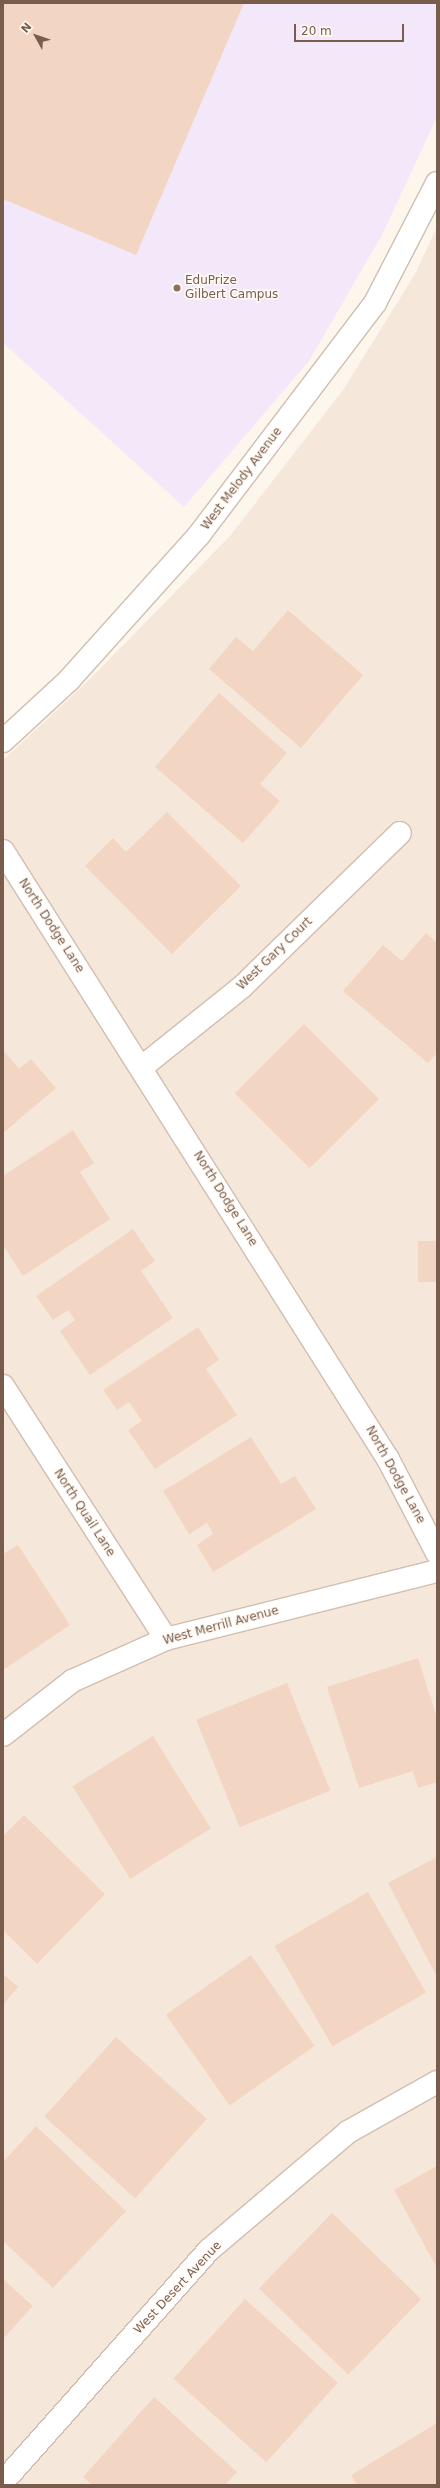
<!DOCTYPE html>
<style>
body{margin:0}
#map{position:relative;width:440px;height:2488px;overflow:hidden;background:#fdf6ec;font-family:"DejaVu Sans",sans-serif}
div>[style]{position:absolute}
.residential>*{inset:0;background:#f5e8da}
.education>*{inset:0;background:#f3e8fa}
.building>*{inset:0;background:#f3d5c3;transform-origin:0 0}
.roads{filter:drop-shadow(1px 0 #d1beb0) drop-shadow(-1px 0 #d1beb0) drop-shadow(0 1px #d1beb0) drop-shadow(0 -1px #d1beb0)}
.minor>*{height:22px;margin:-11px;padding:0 11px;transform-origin:11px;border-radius:11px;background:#fff}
.dots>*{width:11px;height:11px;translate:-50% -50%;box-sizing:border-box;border:2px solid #fffaf3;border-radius:50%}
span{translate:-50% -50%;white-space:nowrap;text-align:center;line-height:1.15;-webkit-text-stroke:3px #fffaf3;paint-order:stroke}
.education-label{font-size:12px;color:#785e54}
.left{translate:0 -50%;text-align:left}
.street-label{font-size:12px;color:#7a5c4d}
.frame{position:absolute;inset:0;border:4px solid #7a5c4d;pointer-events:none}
.north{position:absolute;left:16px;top:16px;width:40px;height:40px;-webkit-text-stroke:3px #fffaf3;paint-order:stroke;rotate:310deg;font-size:11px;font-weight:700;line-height:16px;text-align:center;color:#7a5c4d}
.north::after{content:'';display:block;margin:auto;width:14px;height:18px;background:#7a5c4d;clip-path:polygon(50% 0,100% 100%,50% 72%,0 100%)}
.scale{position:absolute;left:294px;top:24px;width:110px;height:18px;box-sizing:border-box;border:2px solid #7a5c4d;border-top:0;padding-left:5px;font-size:12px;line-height:14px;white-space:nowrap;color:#7a5c4d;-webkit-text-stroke:3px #fffaf3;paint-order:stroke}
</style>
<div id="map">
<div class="residential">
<div style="clip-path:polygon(437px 227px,437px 2485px,3px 2485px,3px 760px,89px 680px,230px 536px,343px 390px,415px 274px)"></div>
</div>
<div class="education">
<div style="clip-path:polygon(3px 3px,437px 3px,437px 117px,383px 233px,309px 361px,184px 507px,3px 343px)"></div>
</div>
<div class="building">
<div style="clip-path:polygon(3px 3px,244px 3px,136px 255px,3px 199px)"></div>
<div style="clip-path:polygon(288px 610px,363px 675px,301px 748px,209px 669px,236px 637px,253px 651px)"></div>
<div style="clip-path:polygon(219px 693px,287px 753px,260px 784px,280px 801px,243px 843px,155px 767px)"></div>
<div style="clip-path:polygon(167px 812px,241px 886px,172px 954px,85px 866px,113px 838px,126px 852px)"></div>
<div style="clip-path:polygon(426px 933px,437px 943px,437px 1053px,428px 1063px,343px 991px,383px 945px,402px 961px)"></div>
<div style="left:304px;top:1024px;width:106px;height:98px;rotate:45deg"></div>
<div style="clip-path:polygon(3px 1050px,19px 1069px,31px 1059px,56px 1088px,3px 1133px)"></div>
<div style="clip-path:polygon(73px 1130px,94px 1163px,80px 1172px,110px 1219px,23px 1276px,3px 1245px,3px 1176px)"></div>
<div style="clip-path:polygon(133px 1229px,155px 1261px,141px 1271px,173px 1318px,90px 1375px,60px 1331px,75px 1320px,68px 1310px,53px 1320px,36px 1296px)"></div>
<div style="left:418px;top:1241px;width:19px;height:41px"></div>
<div style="clip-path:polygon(198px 1327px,219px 1360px,206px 1369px,237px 1415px,155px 1469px,128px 1430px,142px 1421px,129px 1402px,117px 1410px,103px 1390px)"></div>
<div style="clip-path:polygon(251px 1437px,281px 1484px,295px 1476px,316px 1509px,213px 1572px,197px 1545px,213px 1534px,207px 1523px,189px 1534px,163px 1491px)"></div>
<div style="clip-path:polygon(18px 1545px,70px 1625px,3px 1670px,3px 1554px)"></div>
<div style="clip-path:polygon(418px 1658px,437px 1718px,437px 1782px,418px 1788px,413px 1771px,359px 1788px,327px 1687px)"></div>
<div style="left:287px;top:1683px;width:116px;height:98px;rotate:68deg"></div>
<div style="left:153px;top:1736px;width:109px;height:95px;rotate:58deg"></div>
<div style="clip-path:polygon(24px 1815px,105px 1894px,37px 1964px,3px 1930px,3px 1836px)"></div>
<div style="clip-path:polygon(437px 1857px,437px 1977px,388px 1883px)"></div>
<div style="left:368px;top:1892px;width:116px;height:108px;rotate:60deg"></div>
<div style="left:251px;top:1955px;width:111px;height:104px;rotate:55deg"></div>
<div style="clip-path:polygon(3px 1974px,18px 1987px,3px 2005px)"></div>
<div style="left:116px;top:2037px;width:122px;height:107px;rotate:42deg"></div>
<div style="clip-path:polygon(36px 2126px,126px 2211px,53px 2288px,3px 2241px,3px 2162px)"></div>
<div style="clip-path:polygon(437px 2166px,437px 2268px,394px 2190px)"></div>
<div style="left:332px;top:2213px;width:124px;height:105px;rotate:44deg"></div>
<div style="clip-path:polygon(3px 2279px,33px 2306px,3px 2339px)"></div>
<div style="left:245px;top:2299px;width:125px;height:107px;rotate:42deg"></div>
<div style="clip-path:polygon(154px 2397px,237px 2472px,225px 2485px,92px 2485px,83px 2477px)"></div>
<div style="clip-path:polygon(437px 2423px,437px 2485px,357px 2485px,351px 2475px)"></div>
</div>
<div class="roads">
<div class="minor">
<div style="left:3px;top:741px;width:90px;rotate:-42.7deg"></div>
<div style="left:69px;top:680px;width:195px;rotate:-48.1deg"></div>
<div style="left:199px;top:535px;width:291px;rotate:-52.8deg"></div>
<div style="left:375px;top:303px;width:135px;rotate:-62.7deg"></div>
<div style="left:3px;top:851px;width:720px;rotate:57.66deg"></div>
<div style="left:388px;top:1459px;width:106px;rotate:62.5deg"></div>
<div style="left:142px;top:1067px;width:129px;rotate:-38.7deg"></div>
<div style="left:243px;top:986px;width:219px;rotate:-44.3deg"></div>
<div style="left:3px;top:1386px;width:301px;rotate:57.2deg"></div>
<div style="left:3px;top:1735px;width:88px;rotate:-38deg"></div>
<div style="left:72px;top:1681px;width:103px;rotate:-24.1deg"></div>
<div style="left:166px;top:1639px;width:279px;rotate:-14.1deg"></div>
<div style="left:3px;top:2482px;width:310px;rotate:-48.4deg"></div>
<div style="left:209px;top:2250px;width:182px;rotate:-40.3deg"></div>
<div style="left:348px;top:2132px;width:102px;rotate:-29.3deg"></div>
</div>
</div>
<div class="dots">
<div style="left:177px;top:288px;background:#8d6e63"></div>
</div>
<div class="education-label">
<span class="left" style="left:185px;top:288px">EduPrize<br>Gilbert Campus</span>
</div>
<div class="street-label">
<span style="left:242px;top:479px;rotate:-53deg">West Melody Avenue</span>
<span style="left:51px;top:926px;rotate:57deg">North Dodge Lane</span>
<span style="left:275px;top:954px;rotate:-44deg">West Gary Court</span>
<span style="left:225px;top:1199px;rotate:58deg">North Dodge Lane</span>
<span style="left:395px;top:1475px;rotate:61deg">North Dodge Lane</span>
<span style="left:84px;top:1513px;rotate:57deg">North Quail Lane</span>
<span style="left:221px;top:1626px;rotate:-15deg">West Merrill Avenue</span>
<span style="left:178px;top:2288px;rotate:-47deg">West Desert Avenue</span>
</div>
<div class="frame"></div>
<div class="north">N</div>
<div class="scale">20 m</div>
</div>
